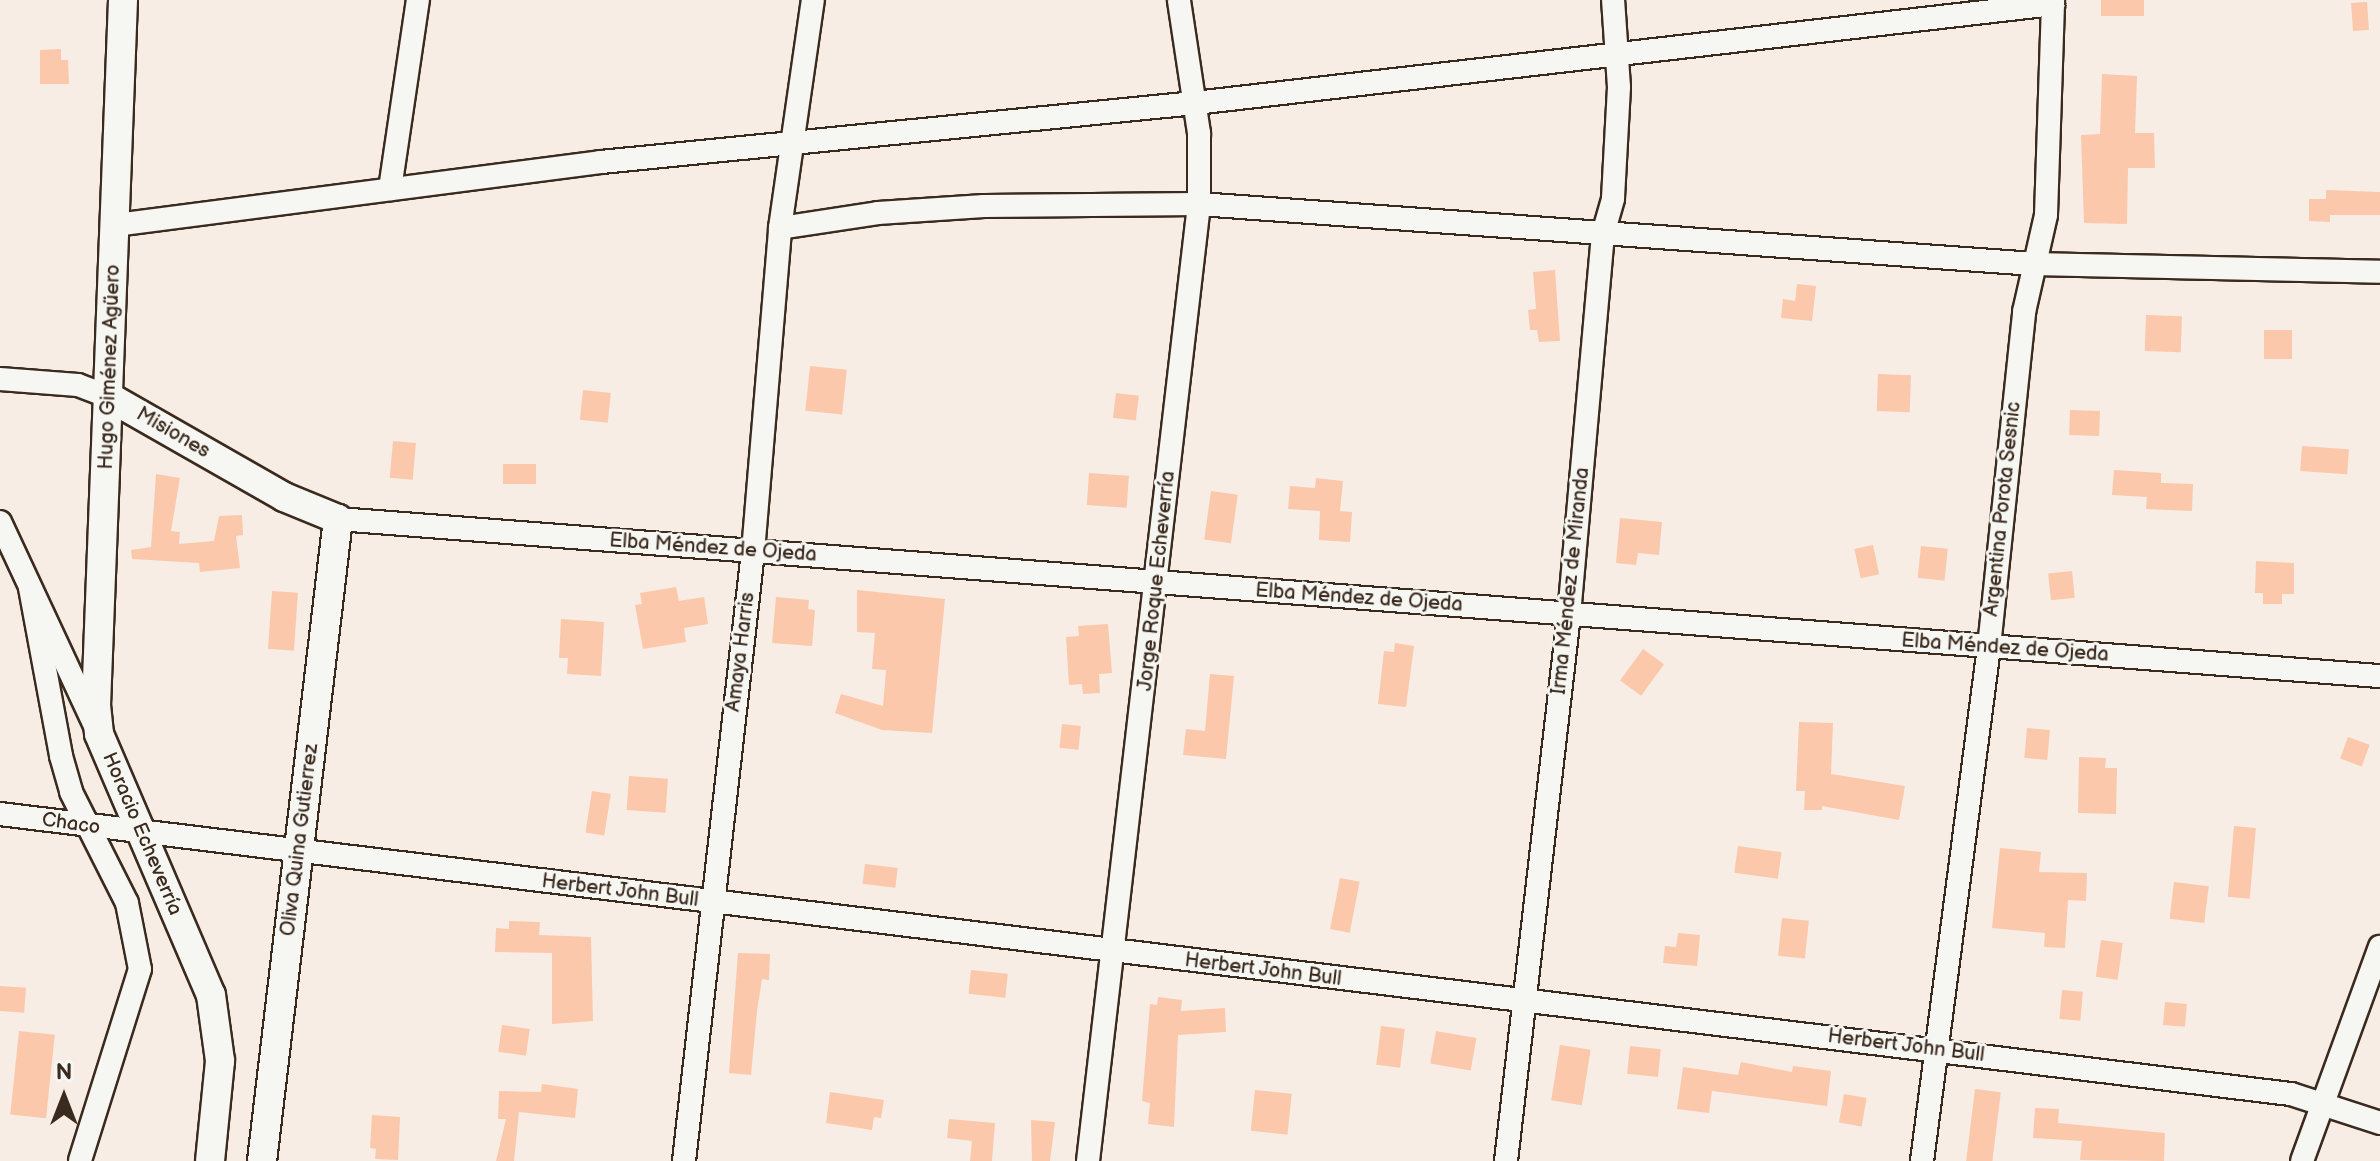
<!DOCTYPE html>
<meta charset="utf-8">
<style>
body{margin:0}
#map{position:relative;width:2380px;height:1161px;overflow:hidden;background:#f7ede4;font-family:"Balsamiq Sans",sans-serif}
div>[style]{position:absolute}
.building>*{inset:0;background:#fbc8ac;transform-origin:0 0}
.roads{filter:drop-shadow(2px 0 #3b2a1e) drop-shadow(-2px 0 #3b2a1e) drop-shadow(0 2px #3b2a1e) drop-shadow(0 -2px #3b2a1e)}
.minor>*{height:22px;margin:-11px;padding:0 11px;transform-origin:11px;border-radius:11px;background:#f6f6f2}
.tertiary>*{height:28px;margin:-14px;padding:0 14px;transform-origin:14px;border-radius:14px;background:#f6f6f2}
span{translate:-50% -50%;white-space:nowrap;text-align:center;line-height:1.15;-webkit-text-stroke:6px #f6f6f2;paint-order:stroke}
.street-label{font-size:20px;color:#3b2a1e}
.north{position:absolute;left:24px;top:1057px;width:80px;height:80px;-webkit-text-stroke:6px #f6f6f2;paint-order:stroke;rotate:0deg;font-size:22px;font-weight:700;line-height:32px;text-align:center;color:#3b2a1e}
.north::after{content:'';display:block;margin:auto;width:28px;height:36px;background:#3b2a1e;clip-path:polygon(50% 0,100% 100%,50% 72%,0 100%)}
</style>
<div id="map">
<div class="building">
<div style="left:2101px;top:0;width:43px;height:16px"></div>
<div style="left:2367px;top:2px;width:28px;height:16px;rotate:86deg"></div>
<div style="clip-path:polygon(61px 49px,61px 60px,68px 60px,69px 84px,40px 84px,40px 50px)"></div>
<div style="clip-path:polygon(2102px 74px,2137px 76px,2135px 133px,2154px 133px,2155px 168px,2128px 168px,2127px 224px,2084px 223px,2081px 135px,2100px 134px)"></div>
<div style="clip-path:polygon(2326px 190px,2380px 192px,2380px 215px,2330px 215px,2330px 222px,2309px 221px,2309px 199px,2326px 199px)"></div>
<div style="clip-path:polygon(1555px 270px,1560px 341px,1539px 342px,1537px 330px,1530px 330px,1528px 310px,1536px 309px,1533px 272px)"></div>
<div style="clip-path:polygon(1797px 284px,1816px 286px,1812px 321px,1781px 318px,1783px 299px,1795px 301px)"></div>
<div style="left:2146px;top:315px;width:36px;height:36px;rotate:2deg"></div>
<div style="left:2264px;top:330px;width:28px;height:29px"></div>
<div style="left:810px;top:366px;width:37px;height:45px;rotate:6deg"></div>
<div style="left:1878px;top:374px;width:33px;height:37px;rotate:2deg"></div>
<div style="left:583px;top:390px;width:28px;height:30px;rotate:6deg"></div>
<div style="left:1116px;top:393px;width:23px;height:25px;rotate:7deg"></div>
<div style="left:2070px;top:410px;width:30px;height:25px;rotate:2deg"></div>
<div style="left:393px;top:441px;width:23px;height:37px;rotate:5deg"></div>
<div style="left:2302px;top:446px;width:47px;height:25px;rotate:4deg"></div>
<div style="left:503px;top:464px;width:33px;height:20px"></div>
<div style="clip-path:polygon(2114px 470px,2161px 473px,2161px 483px,2193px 484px,2192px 511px,2146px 509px,2147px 497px,2112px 495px)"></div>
<div style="left:1089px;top:473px;width:40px;height:32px;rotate:4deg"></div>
<div style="clip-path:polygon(156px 474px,180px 478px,171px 531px,180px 532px,179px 544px,214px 541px,219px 516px,242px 515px,243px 535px,236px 536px,240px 568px,200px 572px,199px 563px,132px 559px,131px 550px,151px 547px)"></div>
<div style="clip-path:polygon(1316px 478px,1343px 481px,1340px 511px,1352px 512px,1350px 542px,1319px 540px,1320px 511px,1288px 509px,1290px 486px,1315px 488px)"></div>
<div style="left:1211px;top:491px;width:27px;height:49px;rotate:8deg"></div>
<div style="clip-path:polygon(1620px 518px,1662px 522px,1659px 555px,1638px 553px,1636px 565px,1616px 563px)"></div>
<div style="left:1873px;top:545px;width:30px;height:19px;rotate:78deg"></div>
<div style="left:1921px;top:546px;width:27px;height:32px;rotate:6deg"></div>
<div style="clip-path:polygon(2256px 561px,2294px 563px,2294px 594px,2282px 594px,2282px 604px,2263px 604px,2263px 593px,2255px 593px)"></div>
<div style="left:2072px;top:571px;width:27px;height:24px;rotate:84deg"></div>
<div style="clip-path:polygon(676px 587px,679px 601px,704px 597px,708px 624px,684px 628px,686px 642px,643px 649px,635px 605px,642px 604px,640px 593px)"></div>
<div style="clip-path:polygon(857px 590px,945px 599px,932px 733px,882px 730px,835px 713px,841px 694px,883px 706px,886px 670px,872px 669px,875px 633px,857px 632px)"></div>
<div style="left:272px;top:591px;width:26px;height:58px;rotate:4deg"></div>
<div style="clip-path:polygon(776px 597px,809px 600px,808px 609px,815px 610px,812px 646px,772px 643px)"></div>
<div style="clip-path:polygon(561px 619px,604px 622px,601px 676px,567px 674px,568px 658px,559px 658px)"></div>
<div style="clip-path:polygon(1108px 624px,1112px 673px,1099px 674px,1100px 693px,1083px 694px,1082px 684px,1069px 685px,1066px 637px,1079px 636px,1078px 626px)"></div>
<div style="clip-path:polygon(1395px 643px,1414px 646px,1406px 707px,1378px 704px,1384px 651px,1394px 652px)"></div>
<div style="left:1643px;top:649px;width:26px;height:39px;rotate:36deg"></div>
<div style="clip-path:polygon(1210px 674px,1234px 676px,1226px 759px,1183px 755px,1186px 729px,1205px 731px)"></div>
<div style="clip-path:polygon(1799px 722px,1833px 723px,1831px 774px,1905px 786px,1899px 820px,1822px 806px,1822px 810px,1804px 810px,1805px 791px,1796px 791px)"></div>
<div style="left:1062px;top:724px;width:19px;height:24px;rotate:6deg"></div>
<div style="left:2027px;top:728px;width:23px;height:30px;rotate:5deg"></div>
<div style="left:2348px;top:737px;width:23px;height:23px;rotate:20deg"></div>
<div style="clip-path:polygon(2079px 757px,2106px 758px,2105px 768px,2117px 768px,2116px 814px,2078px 813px)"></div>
<div style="left:629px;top:776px;width:39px;height:34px;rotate:4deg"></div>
<div style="left:592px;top:791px;width:19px;height:42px;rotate:9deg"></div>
<div style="left:2234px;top:826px;width:22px;height:71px;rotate:5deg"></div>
<div style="left:1738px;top:846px;width:44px;height:27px;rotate:8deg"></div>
<div style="clip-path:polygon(2000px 848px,2041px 852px,2039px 872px,2087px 873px,2086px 901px,2068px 900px,2065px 948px,2044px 947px,2045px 933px,1992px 928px)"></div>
<div style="left:865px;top:864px;width:33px;height:20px;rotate:7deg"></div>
<div style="left:1340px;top:878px;width:20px;height:52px;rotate:11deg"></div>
<div style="left:2174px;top:882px;width:35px;height:37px;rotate:7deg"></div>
<div style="left:1782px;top:918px;width:27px;height:38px;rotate:6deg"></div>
<div style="clip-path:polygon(509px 921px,540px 922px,539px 935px,591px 937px,593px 1021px,552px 1024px,552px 953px,495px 952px,496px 928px,509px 929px)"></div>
<div style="clip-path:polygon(1678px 933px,1700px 935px,1697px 966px,1663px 963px,1665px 946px,1676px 947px)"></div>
<div style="left:2101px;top:940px;width:22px;height:37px;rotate:8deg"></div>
<div style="clip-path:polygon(738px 953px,770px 954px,769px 980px,762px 979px,757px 1011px,751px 1075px,729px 1073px)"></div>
<div style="left:971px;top:970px;width:37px;height:24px;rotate:6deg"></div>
<div style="left:0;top:986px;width:26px;height:25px;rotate:4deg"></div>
<div style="left:2062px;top:990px;width:21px;height:29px;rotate:5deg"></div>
<div style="clip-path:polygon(1158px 997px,1182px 1000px,1181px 1011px,1225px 1008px,1226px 1032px,1178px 1035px,1174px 1127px,1148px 1124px,1150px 1103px,1142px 1101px,1150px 1004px,1157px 1005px)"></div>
<div style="left:2165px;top:1002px;width:22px;height:23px;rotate:5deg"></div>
<div style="left:502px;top:1025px;width:28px;height:27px;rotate:8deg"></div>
<div style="left:1381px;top:1026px;width:24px;height:39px;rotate:7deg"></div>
<div style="left:19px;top:1031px;width:36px;height:84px;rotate:6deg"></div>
<div style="left:1436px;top:1031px;width:41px;height:33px;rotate:10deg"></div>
<div style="left:1560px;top:1045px;width:31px;height:56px;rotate:9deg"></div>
<div style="left:1630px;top:1046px;width:31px;height:28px;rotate:6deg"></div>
<div style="clip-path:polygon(1741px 1062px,1792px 1072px,1793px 1066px,1831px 1071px,1827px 1106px,1712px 1091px,1709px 1113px,1677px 1109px,1683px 1067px,1738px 1075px)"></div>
<div style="clip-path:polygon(542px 1084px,578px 1089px,575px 1118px,519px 1112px,514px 1161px,496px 1161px,506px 1119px,498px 1119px,499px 1091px,541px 1092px)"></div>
<div style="left:1975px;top:1089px;width:26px;height:73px;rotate:7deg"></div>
<div style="left:1255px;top:1090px;width:37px;height:41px;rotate:6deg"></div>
<div style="clip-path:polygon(830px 1092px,884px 1100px,881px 1118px,874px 1117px,872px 1130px,826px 1123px)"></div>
<div style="left:1844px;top:1094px;width:23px;height:29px;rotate:10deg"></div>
<div style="clip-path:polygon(2035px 1108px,2059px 1109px,2058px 1123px,2165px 1133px,2164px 1161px,2080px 1160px,2082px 1141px,2033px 1138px)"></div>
<div style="clip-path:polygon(372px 1115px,400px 1117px,398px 1160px,375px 1159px,376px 1149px,370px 1148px)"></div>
<div style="clip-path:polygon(949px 1119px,995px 1123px,992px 1161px,970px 1161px,972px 1141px,947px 1138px)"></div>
<div style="clip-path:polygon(1031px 1120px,1055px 1122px,1050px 1161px,1032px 1161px)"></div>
</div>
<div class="roads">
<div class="minor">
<div style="left:390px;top:189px;width:191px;rotate:-81.6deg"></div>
<div style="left:116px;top:225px;width:489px;rotate:-7.4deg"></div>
<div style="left:601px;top:162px;width:597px;rotate:-5.67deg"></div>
<div style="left:1195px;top:103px;width:864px;rotate:-6.58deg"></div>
<div style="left:780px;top:228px;width:99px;rotate:-8.7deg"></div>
<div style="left:878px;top:213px;width:106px;rotate:-3.8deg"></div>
<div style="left:984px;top:206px;width:215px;rotate:-0.5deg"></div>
<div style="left:1199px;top:204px;width:837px;rotate:4.11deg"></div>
<div style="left:2034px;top:264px;width:346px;rotate:1.3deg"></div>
<div style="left:0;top:379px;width:78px;rotate:4.4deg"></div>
<div style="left:78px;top:385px;width:33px;rotate:21deg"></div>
<div style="left:338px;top:519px;width:2048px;rotate:4.4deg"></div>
<div style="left:0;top:522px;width:223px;rotate:65deg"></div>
<div style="left:30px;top:588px;width:171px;rotate:79.5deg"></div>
<div style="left:61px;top:756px;width:37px;rotate:74deg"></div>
<div style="left:71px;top:792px;width:124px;rotate:63.2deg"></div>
<div style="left:127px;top:903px;width:67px;rotate:78.9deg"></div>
<div style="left:140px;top:969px;width:201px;rotate:107.4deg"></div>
<div style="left:0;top:814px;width:2308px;rotate:6.97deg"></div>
<div style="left:2291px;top:1094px;width:94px;rotate:18deg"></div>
<div style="left:684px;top:1161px;width:613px;rotate:-83.54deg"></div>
<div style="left:753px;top:552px;width:325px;rotate:-85.2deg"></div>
<div style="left:780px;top:228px;width:230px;rotate:-81.8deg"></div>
<div style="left:1088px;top:1161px;width:963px;rotate:-83.38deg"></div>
<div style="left:1199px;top:204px;width:71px;rotate:-90deg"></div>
<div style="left:1199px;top:133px;width:134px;rotate:-98.6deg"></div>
<div style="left:1506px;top:1161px;width:550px;rotate:-83.42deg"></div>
<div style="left:1569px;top:615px;width:383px;rotate:-84.9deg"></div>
<div style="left:1603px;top:234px;width:37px;rotate:-74deg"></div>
<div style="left:1613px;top:198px;width:111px;rotate:-86.9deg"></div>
<div style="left:1619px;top:87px;width:87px;rotate:-93.9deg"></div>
<div style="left:1922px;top:1161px;width:518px;rotate:-82.57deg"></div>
<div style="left:1989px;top:647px;width:337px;rotate:-84deg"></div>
<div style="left:2024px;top:312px;width:99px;rotate:-77.2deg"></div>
<div style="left:2046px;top:215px;width:215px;rotate:-88.1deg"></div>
<div style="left:2302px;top:1161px;width:228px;rotate:-70deg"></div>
</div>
<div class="tertiary">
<div style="left:123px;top:0;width:706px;rotate:92.19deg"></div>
<div style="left:96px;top:705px;width:29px;rotate:84deg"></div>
<div style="left:99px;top:734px;width:284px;rotate:66.8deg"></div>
<div style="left:211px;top:995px;width:67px;rotate:82.2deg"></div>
<div style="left:220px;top:1061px;width:100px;rotate:95.7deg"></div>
<div style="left:109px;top:397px;width:202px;rotate:29.7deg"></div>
<div style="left:284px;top:497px;width:58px;rotate:22.2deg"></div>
<div style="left:338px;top:519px;width:646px;rotate:96.75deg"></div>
</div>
</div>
<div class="street-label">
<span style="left:110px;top:367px;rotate:-88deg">Hugo Giménez Agüero</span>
<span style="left:173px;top:433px;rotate:30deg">Misiones</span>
<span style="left:2003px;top:509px;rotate:-84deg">Argentina Porota Sesnic</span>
<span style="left:713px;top:548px;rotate:4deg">Elba Méndez de Ojeda</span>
<span style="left:1157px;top:581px;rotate:-84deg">Jorge Roque Echeverría</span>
<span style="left:1571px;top:581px;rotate:-84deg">Irma Méndez de Miranda</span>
<span style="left:1359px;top:598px;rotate:4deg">Elba Méndez de Ojeda</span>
<span style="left:2005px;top:648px;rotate:4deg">Elba Méndez de Ojeda</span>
<span style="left:741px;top:652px;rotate:-83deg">Amaya Harris</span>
<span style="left:71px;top:824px;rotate:8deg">Chaco</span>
<span style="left:142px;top:834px;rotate:67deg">Horacio Echeverría</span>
<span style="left:300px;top:840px;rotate:-83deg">Oliva Quina Gutierrez</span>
<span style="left:620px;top:891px;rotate:7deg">Herbert John Bull</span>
<span style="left:1263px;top:970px;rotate:7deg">Herbert John Bull</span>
<span style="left:1906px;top:1046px;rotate:7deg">Herbert John Bull</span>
</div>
<div class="north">N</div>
</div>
